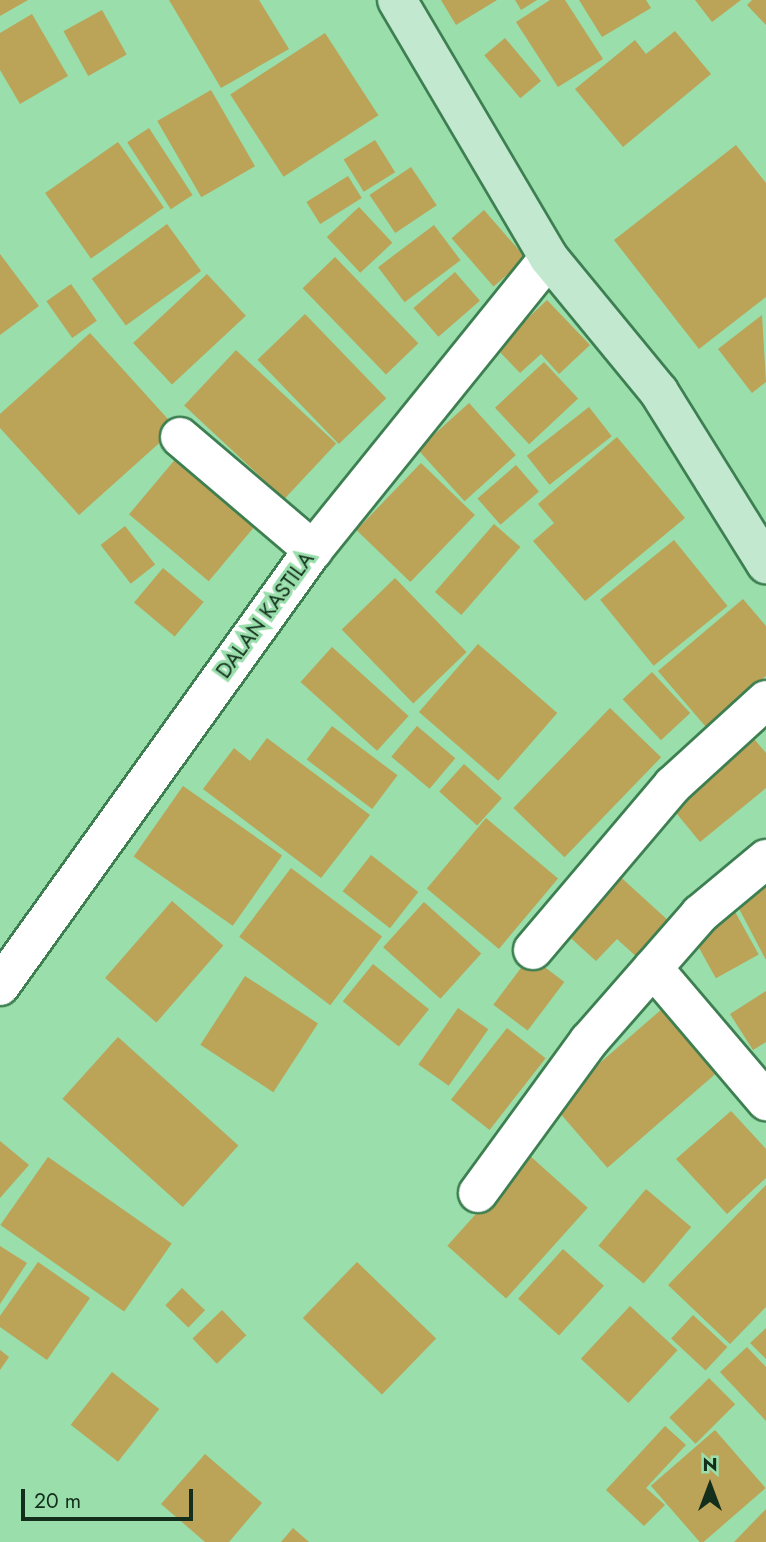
<!DOCTYPE html>
<style>
body{margin:0}
#map{position:relative;width:766px;height:1542px;overflow:hidden;background:#99deab;font-family:Jost,sans-serif}
div>[style]{position:absolute}
.building>*{inset:0;background:#bba357;transform-origin:0 0}
.roads{filter:drop-shadow(2px 0 #3d7f51) drop-shadow(-2px 0 #3d7f51) drop-shadow(0 2px #3d7f51) drop-shadow(0 -2px #3d7f51)}
.street>*{height:38px;margin:-19px;padding:0 19px;transform-origin:19px;border-radius:19px;background:#fff}
.secondary>*{height:38px;margin:-19px;padding:0 19px;transform-origin:19px;border-radius:19px;background:#c2e8d0}
span{translate:-50% -50%;white-space:nowrap;text-align:center;line-height:1.15;-webkit-text-stroke:6px #99deab;paint-order:stroke}
.street-label{font-size:21px;color:#132f1c}
.north{position:absolute;left:675px;top:1451px;width:70px;height:70px;-webkit-text-stroke:5px #99deab;paint-order:stroke;rotate:0deg;font-size:19px;font-weight:700;line-height:28px;text-align:center;color:#132f1c}
.north::after{content:'';display:block;margin:auto;width:24px;height:32px;background:#132f1c;clip-path:polygon(50% 0,100% 100%,50% 72%,0 100%)}
.scale{position:absolute;left:21px;top:1489px;width:172px;height:32px;box-sizing:border-box;border:4px solid #132f1c;border-top:0;padding-left:9px;font-size:21px;line-height:24px;white-space:nowrap;color:#132f1c;-webkit-text-stroke:5px #99deab;paint-order:stroke}
</style>
<div id="map">
<div class="building">
<div style="clip-path:polygon(0 0,28px 0,0 16px)"></div>
<div style="clip-path:polygon(169px 0,259px 0,289px 49px,221px 88px)"></div>
<div style="clip-path:polygon(441px 0,497px 0,456px 25px)"></div>
<div style="clip-path:polygon(515px 0,537px 0,521px 10px)"></div>
<div style="clip-path:polygon(550px 0,565px 0,603px 59px,558px 87px,516px 22px)"></div>
<div style="clip-path:polygon(579px 0,646px 0,651px 8px,602px 37px)"></div>
<div style="clip-path:polygon(695px 0,741px 0,712px 22px)"></div>
<div style="clip-path:polygon(752px 0,766px 0,766px 25px,747px 5px)"></div>
<div style="left:102px;top:10px;width:51px;height:44px;rotate:61deg"></div>
<div style="clip-path:polygon(32px 14px,68px 76px,20px 104px,0 70px,0 33px)"></div>
<div style="clip-path:polygon(675px 31px,711px 74px,623px 147px,575px 89px,635px 40px,646px 54px)"></div>
<div style="left:325px;top:33px;width:98px;height:113px;rotate:57deg"></div>
<div style="left:505px;top:38px;width:56px;height:27px;rotate:50deg"></div>
<div style="left:211px;top:90px;width:88px;height:62px;rotate:60deg"></div>
<div style="left:149px;top:128px;width:80px;height:26px;rotate:57deg"></div>
<div style="left:375px;top:140px;width:38px;height:37px;rotate:58deg"></div>
<div style="left:118px;top:142px;width:80px;height:89px;rotate:55deg"></div>
<div style="clip-path:polygon(736px 145px,766px 183px,766px 297px,699px 349px,614px 240px)"></div>
<div style="left:411px;top:167px;width:46px;height:50px;rotate:56deg"></div>
<div style="left:348px;top:176px;width:26px;height:49px;rotate:58deg"></div>
<div style="left:359px;top:207px;width:49px;height:44px;rotate:47deg"></div>
<div style="left:484px;top:210px;width:64px;height:43px;rotate:49deg"></div>
<div style="left:167px;top:224px;width:58px;height:93px;rotate:54deg"></div>
<div style="left:434px;top:225px;width:44px;height:70px;rotate:53deg"></div>
<div style="clip-path:polygon(0 254px,39px 306px,0 335px)"></div>
<div style="left:335px;top:257px;width:120px;height:45px;rotate:46deg"></div>
<div style="left:455px;top:272px;width:38px;height:55px;rotate:49deg"></div>
<div style="left:207px;top:274px;width:57px;height:101px;rotate:47deg"></div>
<div style="left:71px;top:284px;width:45px;height:30px;rotate:55deg"></div>
<div style="clip-path:polygon(547px 300px,590px 345px,559px 374px,541px 354px,520px 373px,496px 348px)"></div>
<div style="left:305px;top:314px;width:117px;height:66px;rotate:46deg"></div>
<div style="clip-path:polygon(762px 315px,766px 382px,752px 393px,718px 349px)"></div>
<div style="clip-path:polygon(90px 333px,176px 428px,79px 515px,0 428px,0 414px)"></div>
<div style="left:236px;top:350px;width:137px;height:76px;rotate:43deg"></div>
<div style="left:544px;top:362px;width:50px;height:67px;rotate:47deg"></div>
<div style="left:469px;top:403px;width:70px;height:69px;rotate:48deg"></div>
<div style="left:589px;top:407px;width:37px;height:79px;rotate:52deg"></div>
<div style="clip-path:polygon(617px 437px,685px 518px,585px 601px,533px 541px,554px 523px,538px 504px)"></div>
<div style="left:183px;top:450px;width:104px;height:84px;rotate:40deg"></div>
<div style="left:421px;top:463px;width:75px;height:93px;rotate:44deg"></div>
<div style="left:516px;top:465px;width:35px;height:51px;rotate:49deg"></div>
<div style="left:494px;top:524px;width:35px;height:90px;rotate:41deg"></div>
<div style="left:125px;top:526px;width:49px;height:31px;rotate:52deg"></div>
<div style="left:674px;top:540px;width:85px;height:95px;rotate:51deg"></div>
<div style="left:163px;top:568px;width:53px;height:45px;rotate:40deg"></div>
<div style="left:395px;top:578px;width:103px;height:74px;rotate:46deg"></div>
<div style="clip-path:polygon(743px 599px,766px 626px,766px 676px,706px 727px,658px 671px)"></div>
<div style="left:478px;top:644px;width:105px;height:90px;rotate:41deg"></div>
<div style="left:332px;top:647px;width:103px;height:47px;rotate:42deg"></div>
<div style="left:652px;top:672px;width:56px;height:40px;rotate:47deg"></div>
<div style="left:610px;top:708px;width:71px;height:139px;rotate:44deg"></div>
<div style="left:332px;top:726px;width:82px;height:42px;rotate:37deg"></div>
<div style="left:417px;top:726px;width:50px;height:40px;rotate:40deg"></div>
<div style="clip-path:polygon(750px 734px,766px 753px,766px 788px,700px 842px,668px 803px)"></div>
<div style="clip-path:polygon(267px 738px,370px 815px,321px 878px,203px 789px,234px 748px,250px 761px)"></div>
<div style="left:464px;top:764px;width:51px;height:37px;rotate:42deg"></div>
<div style="left:183px;top:786px;width:121px;height:86px;rotate:35deg"></div>
<div style="left:486px;top:818px;width:94px;height:92px;rotate:40deg"></div>
<div style="left:371px;top:855px;width:60px;height:46px;rotate:38deg"></div>
<div style="left:291px;top:868px;width:114px;height:86px;rotate:37deg"></div>
<div style="clip-path:polygon(615px 872px,671px 923px,639px 959px,617px 939px,596px 961px,562px 930px)"></div>
<div style="clip-path:polygon(766px 885px,766px 960px,735px 901px)"></div>
<div style="left:172px;top:901px;width:68px;height:102px;rotate:41deg"></div>
<div style="left:424px;top:902px;width:77px;height:61px;rotate:42deg"></div>
<div style="left:734px;top:910px;width:51px;height:49px;rotate:61deg"></div>
<div style="left:530px;top:956px;width:43px;height:61px;rotate:37deg"></div>
<div style="left:373px;top:964px;width:72px;height:48px;rotate:39deg"></div>
<div style="left:245px;top:976px;width:87px;height:82px;rotate:33deg"></div>
<div style="clip-path:polygon(766px 991px,766px 1042px,753px 1050px,730px 1014px)"></div>
<div style="left:670px;top:1002px;width:84px;height:156px;rotate:49deg"></div>
<div style="left:458px;top:1008px;width:37px;height:69px;rotate:35deg"></div>
<div style="left:507px;top:1028px;width:49px;height:91px;rotate:38deg"></div>
<div style="left:118px;top:1037px;width:162px;height:83px;rotate:42deg"></div>
<div style="clip-path:polygon(731px 1111px,766px 1149px,766px 1178px,727px 1214px,676px 1159px)"></div>
<div style="clip-path:polygon(0 1141px,29px 1165px,0 1198px)"></div>
<div style="left:529px;top:1155px;width:79px;height:122px;rotate:42deg"></div>
<div style="left:48px;top:1157px;width:151px;height:83px;rotate:35deg"></div>
<div style="clip-path:polygon(766px 1185px,766px 1307px,730px 1344px,668px 1285px)"></div>
<div style="left:646px;top:1189px;width:59px;height:74px;rotate:40deg"></div>
<div style="clip-path:polygon(0 1246px,27px 1263px,0 1304px)"></div>
<div style="left:563px;top:1249px;width:55px;height:67px;rotate:42deg"></div>
<div style="clip-path:polygon(38px 1262px,90px 1298px,47px 1360px,0 1327px,0 1316px)"></div>
<div style="left:357px;top:1262px;width:110px;height:78px;rotate:44deg"></div>
<div style="left:182px;top:1288px;width:32px;height:24px;rotate:44deg"></div>
<div style="left:630px;top:1306px;width:65px;height:72px;rotate:43deg"></div>
<div style="left:222px;top:1310px;width:35px;height:41px;rotate:46deg"></div>
<div style="left:693px;top:1315px;width:47px;height:32px;rotate:43deg"></div>
<div style="clip-path:polygon(766px 1328px,766px 1359px,750px 1343px)"></div>
<div style="clip-path:polygon(747px 1347px,766px 1367px,766px 1421px,720px 1372px)"></div>
<div style="clip-path:polygon(0 1350px,9px 1357px,0 1370px)"></div>
<div style="left:112px;top:1372px;width:60px;height:67px;rotate:38deg"></div>
<div style="left:709px;top:1378px;width:37px;height:56px;rotate:45deg"></div>
<div style="clip-path:polygon(665px 1426px,686px 1445px,646px 1488px,665px 1505px,644px 1526px,606px 1490px)"></div>
<div style="left:715px;top:1430px;width:77px;height:85px;rotate:49deg"></div>
<div style="clip-path:polygon(205px 1454px,262px 1503px,229px 1542px,205px 1542px,161px 1504px)"></div>
<div style="clip-path:polygon(766px 1509px,766px 1542px,734px 1542px)"></div>
<div style="clip-path:polygon(293px 1528px,309px 1542px,281px 1542px)"></div>
</div>
<div class="roads">
<div class="street">
<div style="left:180px;top:437px;width:175px;rotate:40.4deg"></div>
<div style="left:533px;top:950px;width:216px;rotate:-49.7deg"></div>
<div style="left:673px;top:785px;width:126px;rotate:-42.4deg"></div>
<div style="left:653px;top:968px;width:175px;rotate:49.6deg"></div>
<div style="left:0;top:986px;width:537px;rotate:-54.33deg"></div>
<div style="left:313px;top:550px;width:375px;rotate:-51.1deg"></div>
<div style="left:478px;top:1193px;width:188px;rotate:-53.9deg"></div>
<div style="left:589px;top:1041px;width:169px;rotate:-48.8deg"></div>
<div style="left:700px;top:914px;width:86px;rotate:-39.8deg"></div>
</div>
<div class="secondary">
<div style="left:397px;top:0;width:299px;rotate:59.5deg"></div>
<div style="left:549px;top:258px;width:173px;rotate:50.6deg"></div>
<div style="left:659px;top:392px;width:203px;rotate:58.1deg"></div>
</div>
</div>
<div class="street-label">
<span style="left:265px;top:615px;rotate:-54deg">DALAN KASTILA</span>
</div>
<div class="north">N</div>
<div class="scale">20 m</div>
</div>
